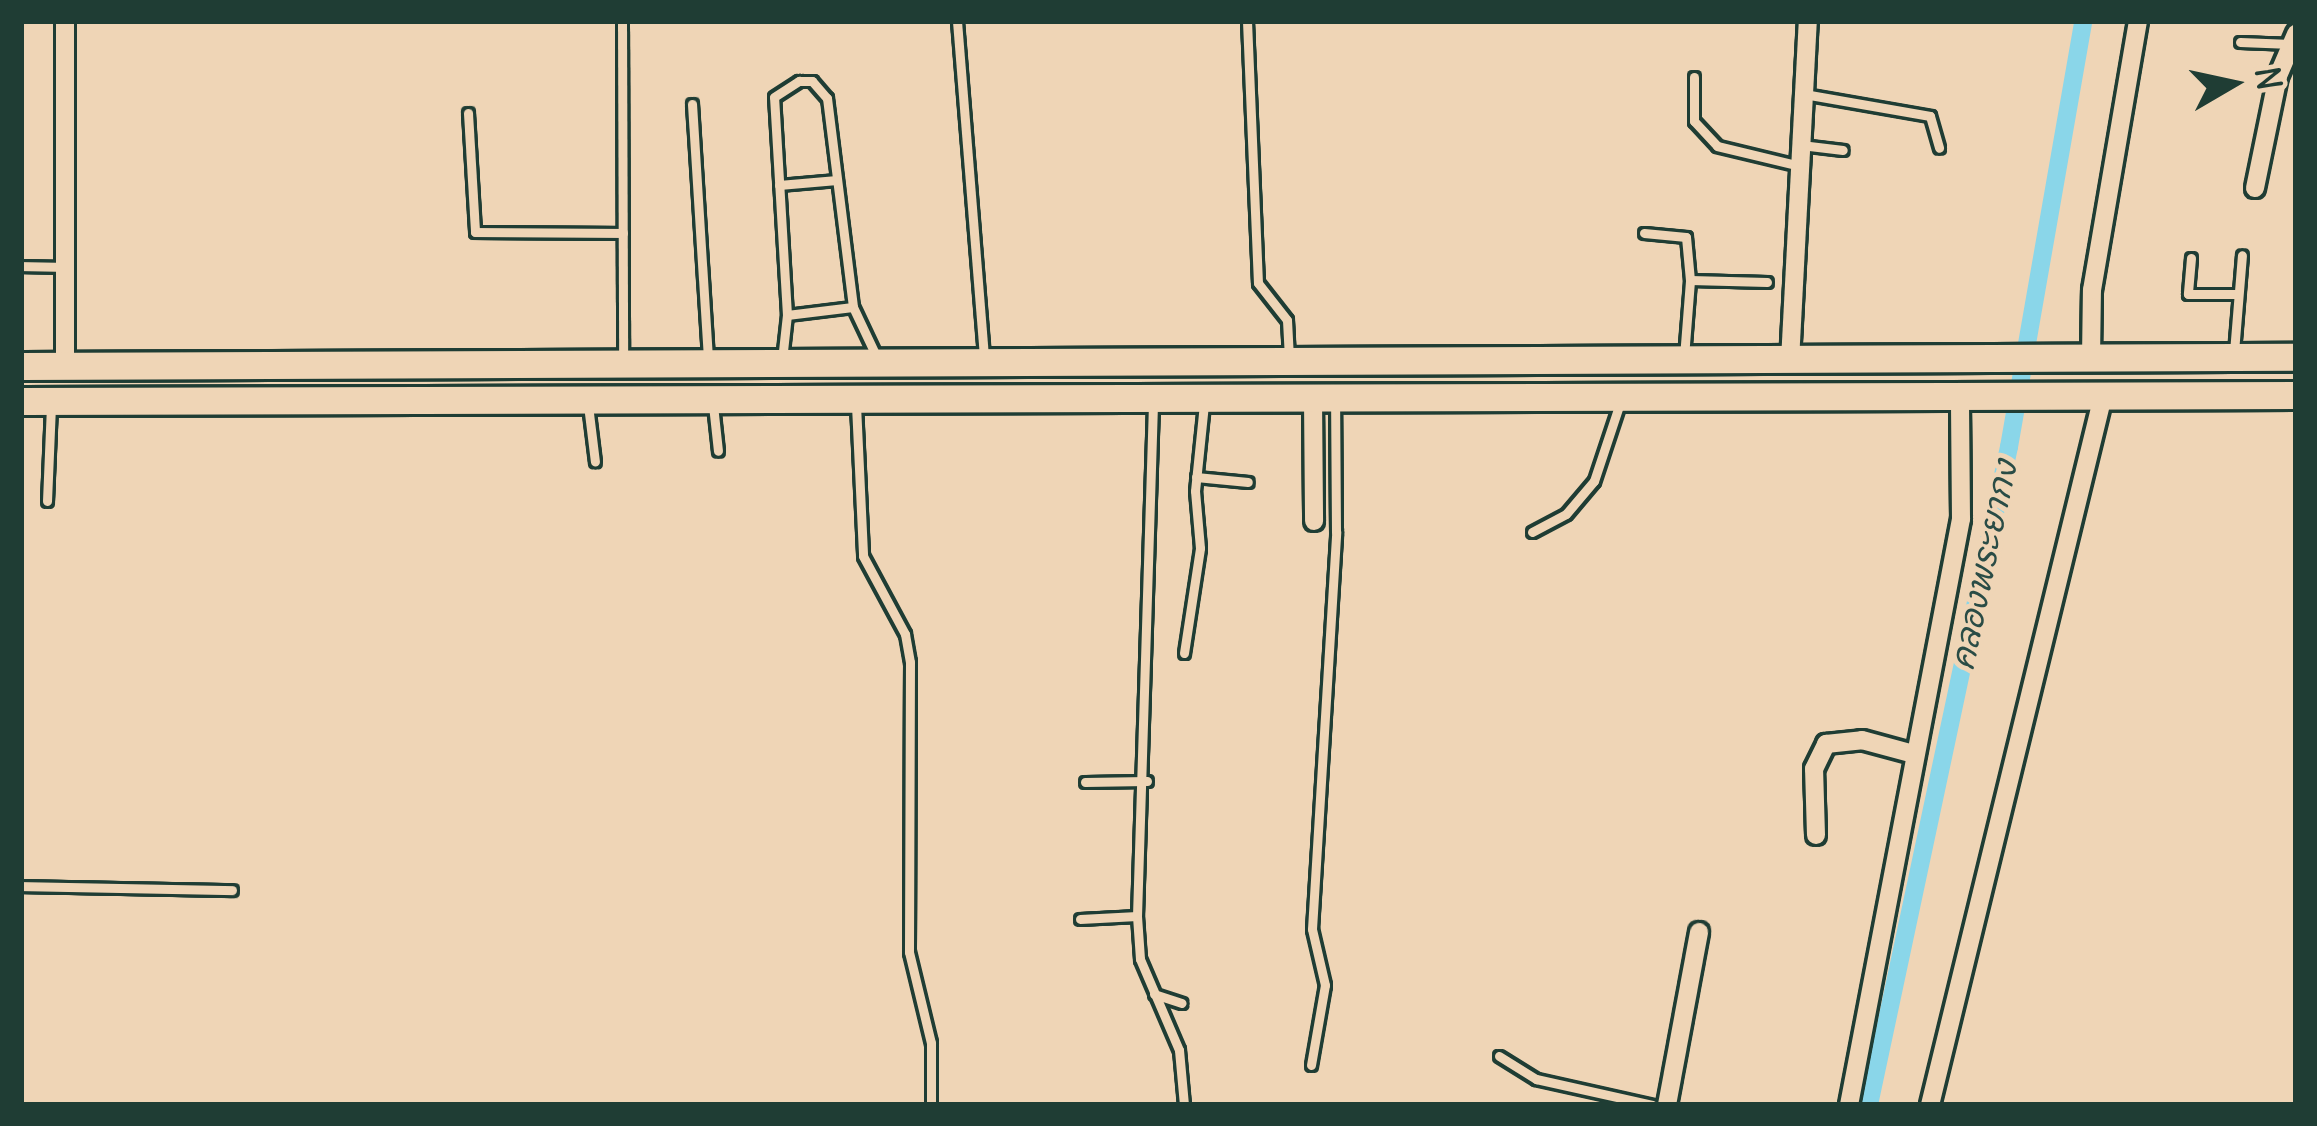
<!DOCTYPE html>
<meta charset="utf-8">
<style>
body{margin:0}
#map{position:relative;width:2317px;height:1126px;overflow:hidden;background:#efd5b6;font-family:Delius,"Playpen Sans Thai",sans-serif}
div>[style]{position:absolute}
.canal>*{height:18px;margin:-9px;padding:0 9px;transform-origin:9px;border-radius:9px;background:#8ad6e9}
.roads{filter:drop-shadow(3px 0 #1f3d34) drop-shadow(-3px 0 #1f3d34) drop-shadow(0 3px #1f3d34) drop-shadow(0 -3px #1f3d34)}
.lane>*{height:9px;margin:-4.5px;padding:0 4.5px;transform-origin:4.5px;border-radius:4.5px;background:#efd5b6}
.street>*{height:18px;margin:-9px;padding:0 9px;transform-origin:9px;border-radius:9px;background:#efd5b6}
.primary>*{height:27px;margin:-13.5px;padding:0 13.5px;transform-origin:13.5px;border-radius:13.5px;background:#efd5b6}
span{translate:-50% -50%;white-space:nowrap;text-align:center;line-height:1.15;-webkit-text-stroke:10px #efd5b6;paint-order:stroke}
.water-label{font-size:33px;color:#2a4c46;font-style:italic}
.frame{position:absolute;inset:0;border:24px solid #1f3d34;pointer-events:none}
.north{position:absolute;left:2173px;top:24px;width:120px;height:120px;-webkit-text-stroke:9px #efd5b6;paint-order:stroke;rotate:81deg;font-size:33px;font-weight:700;line-height:48px;text-align:center;color:#1f3d34}
.north::after{content:'';display:block;margin:auto;width:42px;height:54px;background:#1f3d34;clip-path:polygon(50% 0,100% 100%,50% 72%,0 100%)}
</style>
<div id="map">
<div class="canal">
<div style="left:1869px;top:1105px;width:673px;rotate:-77.99deg"></div>
<div style="left:2009px;top:447px;width:432px;rotate:-80.1deg"></div>
</div>
<div class="roads">
<div class="lane">
<div style="left:622px;top:21px;width:337px;rotate:89.8deg"></div>
<div style="left:957px;top:21px;width:338px;rotate:85.4deg"></div>
<div style="left:1247px;top:21px;width:262px;rotate:87.6deg"></div>
<div style="left:1258px;top:283px;width:47px;rotate:51.9deg"></div>
<div style="left:1287px;top:320px;width:39px;rotate:87deg"></div>
<div style="left:2240px;top:42px;width:51px;rotate:2.2deg"></div>
<div style="left:1694px;top:77px;width:44px;rotate:90deg"></div>
<div style="left:1694px;top:121px;width:34px;rotate:47deg"></div>
<div style="left:1717px;top:146px;width:85px;rotate:13.5deg"></div>
<div style="left:1804px;top:94px;width:128px;rotate:9.9deg"></div>
<div style="left:1930px;top:116px;width:33px;rotate:74deg"></div>
<div style="left:692px;top:104px;width:253px;rotate:86.4deg"></div>
<div style="left:468px;top:113px;width:119px;rotate:86.6deg"></div>
<div style="left:475px;top:232px;width:148px;rotate:0.4deg"></div>
<div style="left:1801px;top:145px;width:42px;rotate:6.8deg"></div>
<div style="left:779px;top:185px;width:58px;rotate:-4.9deg"></div>
<div style="left:1644px;top:233px;width:42px;rotate:5.4deg"></div>
<div style="left:1686px;top:237px;width:43px;rotate:84.7deg"></div>
<div style="left:2191px;top:258px;width:36px;rotate:95deg"></div>
<div style="left:2188px;top:294px;width:50px"></div>
<div style="left:21px;top:266px;width:43px;rotate:1.3deg"></div>
<div style="left:787px;top:315px;width:66px;rotate:-6.9deg"></div>
<div style="left:2234px;top:352px;width:97px;rotate:-85.3deg"></div>
<div style="left:1684px;top:357px;width:77px;rotate:-85.5deg"></div>
<div style="left:1690px;top:280px;width:77px;rotate:1.5deg"></div>
<div style="left:782px;top:360px;width:45px;rotate:-83.7deg"></div>
<div style="left:787px;top:315px;width:218px;rotate:-93.4deg"></div>
<div style="left:774px;top:97px;width:30px;rotate:-33deg"></div>
<div style="left:799px;top:81px;width:13px"></div>
<div style="left:812px;top:81px;width:23px;rotate:49deg"></div>
<div style="left:827px;top:98px;width:211px;rotate:82.9deg"></div>
<div style="left:853px;top:307px;width:59px;rotate:64.7deg"></div>
<div style="left:1153px;top:404px;width:512px;rotate:91.79deg"></div>
<div style="left:1137px;top:916px;width:43px;rotate:86deg"></div>
<div style="left:1140px;top:959px;width:99px;rotate:66.8deg"></div>
<div style="left:1179px;top:1050px;width:55px;rotate:84.8deg"></div>
<div style="left:588px;top:405px;width:57px;rotate:83deg"></div>
<div style="left:713px;top:405px;width:46px;rotate:83.8deg"></div>
<div style="left:856px;top:405px;width:151px;rotate:87.3deg"></div>
<div style="left:863px;top:556px;width:89px;rotate:61.7deg"></div>
<div style="left:905px;top:634px;width:28px;rotate:80deg"></div>
<div style="left:910px;top:662px;width:290px;rotate:90.2deg"></div>
<div style="left:909px;top:952px;width:94px;rotate:76.4deg"></div>
<div style="left:931px;top:1043px;width:62px;rotate:90deg"></div>
<div style="left:1196px;top:477px;width:52px;rotate:5.5deg"></div>
<div style="left:47px;top:501px;width:94px;rotate:-87.6deg"></div>
<div style="left:1532px;top:532px;width:38px;rotate:-28deg"></div>
<div style="left:1566px;top:514px;width:43px;rotate:-49.7deg"></div>
<div style="left:1594px;top:481px;width:82px;rotate:-71.6deg"></div>
<div style="left:1184px;top:653px;width:106px;rotate:-81.3deg"></div>
<div style="left:1200px;top:548px;width:57px;rotate:-95deg"></div>
<div style="left:1195px;top:491px;width:87px;rotate:-84.1deg"></div>
<div style="left:1085px;top:782px;width:62px;rotate:-0.9deg"></div>
<div style="left:21px;top:886px;width:211px;rotate:1.1deg"></div>
<div style="left:1080px;top:919px;width:57px;rotate:-3deg"></div>
<div style="left:1154px;top:994px;width:29px;rotate:18deg"></div>
<div style="left:1499px;top:1056px;width:44px;rotate:31.9deg"></div>
<div style="left:1536px;top:1079px;width:119px;rotate:12.6deg"></div>
<div style="left:1311px;top:1065px;width:81px;rotate:-80.1deg"></div>
<div style="left:1325px;top:985px;width:57px;rotate:-103.1deg"></div>
<div style="left:1312px;top:929px;width:398px;rotate:-86.5deg"></div>
<div style="left:1336px;top:532px;width:128px;rotate:-90.4deg"></div>
</div>
<div class="street">
<div style="left:2255px;top:188px;width:114px;rotate:-78.4deg"></div>
<div style="left:2278px;top:76px;width:46px;rotate:-66.8deg"></div>
<div style="left:2091px;top:358px;width:68px;rotate:-89.2deg"></div>
<div style="left:2092px;top:290px;width:273px;rotate:-80.3deg"></div>
<div style="left:1790px;top:361px;width:340px;rotate:-87deg"></div>
<div style="left:65px;top:366px;width:345px;rotate:-90deg"></div>
<div style="left:1313px;top:399px;width:122px;rotate:89.5deg"></div>
<div style="left:1816px;top:835px;width:66px;rotate:-91.7deg"></div>
<div style="left:1814px;top:769px;width:28px;rotate:-64deg"></div>
<div style="left:1826px;top:744px;width:36px;rotate:-6deg"></div>
<div style="left:1862px;top:740px;width:54px;rotate:15.1deg"></div>
<div style="left:1667px;top:1105px;width:176px;rotate:-79.5deg"></div>
<div style="left:1849px;top:1105px;width:597px;rotate:-79.18deg"></div>
<div style="left:1961px;top:519px;width:122px;rotate:-90.5deg"></div>
<div style="left:1930px;top:1105px;width:730px;rotate:-76.29deg"></div>
</div>
<div class="primary">
<div style="left:21px;top:366px;width:2275px;rotate:-0.23deg"></div>
<div style="left:21px;top:401px;width:2275px;rotate:-0.15deg"></div>
</div>
</div>
<div class="water-label">
<span style="left:1984px;top:565px;rotate:-78deg">คลองพระยากง</span>
</div>
<div class="frame"></div>
<div class="north">N</div>
</div>
